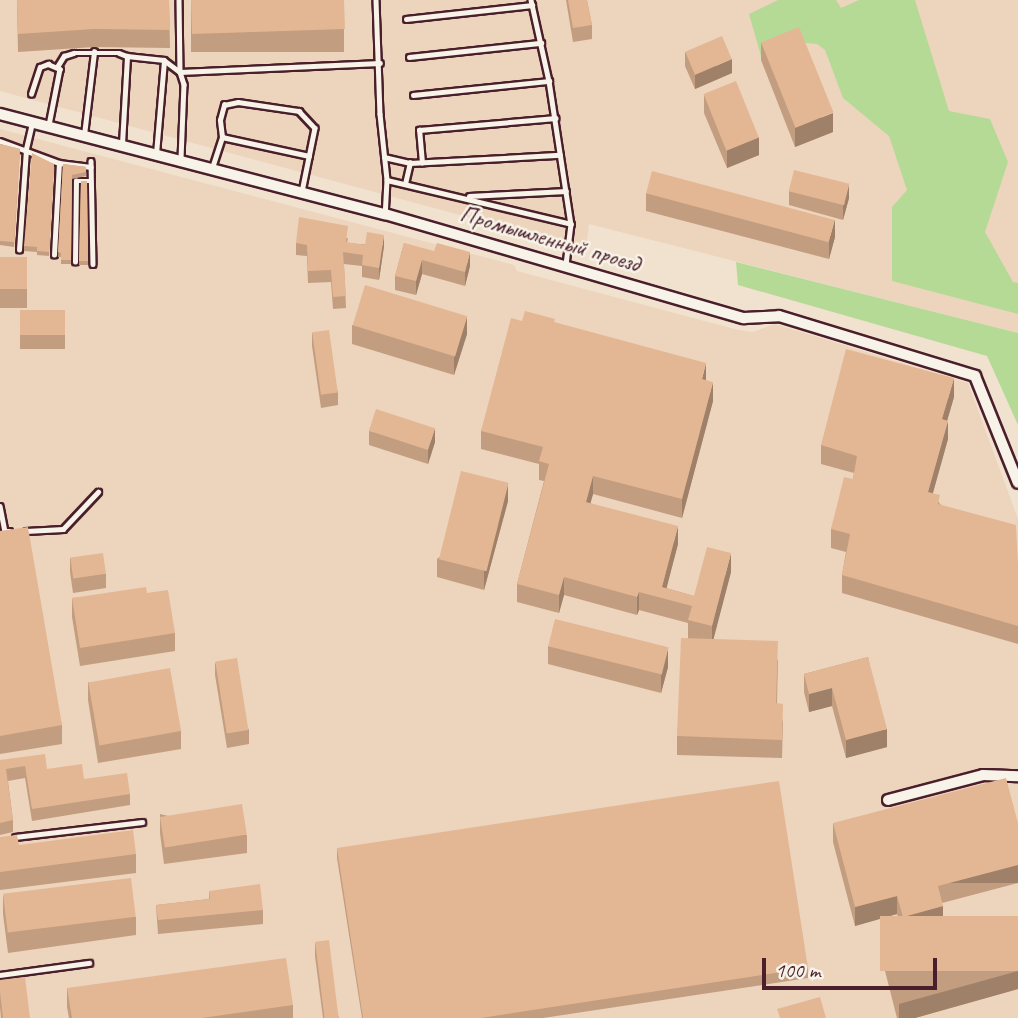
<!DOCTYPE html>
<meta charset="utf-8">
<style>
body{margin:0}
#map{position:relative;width:1018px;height:1018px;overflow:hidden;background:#f1e1cf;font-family:Caveat,sans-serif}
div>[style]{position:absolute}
.built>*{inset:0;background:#edd4bd}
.green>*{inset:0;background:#b5da96}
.roads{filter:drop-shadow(2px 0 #4a1f2b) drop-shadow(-2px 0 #4a1f2b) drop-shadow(0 2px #4a1f2b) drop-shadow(0 -2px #4a1f2b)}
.lane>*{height:4.5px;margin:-2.25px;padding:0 2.25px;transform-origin:2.25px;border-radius:2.25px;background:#f7f3e8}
.street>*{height:10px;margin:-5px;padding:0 5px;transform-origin:5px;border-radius:5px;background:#f7f3e8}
.wall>*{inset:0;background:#c39d7f;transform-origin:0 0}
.shaded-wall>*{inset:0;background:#9f8068;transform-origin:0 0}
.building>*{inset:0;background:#e3b794;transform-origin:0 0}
span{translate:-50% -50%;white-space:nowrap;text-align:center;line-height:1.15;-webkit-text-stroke:5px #f7f3e8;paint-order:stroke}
.street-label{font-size:24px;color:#4a1f2b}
.scale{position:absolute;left:762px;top:958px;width:175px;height:32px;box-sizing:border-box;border:4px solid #4a1f2b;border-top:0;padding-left:9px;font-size:21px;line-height:24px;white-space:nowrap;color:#4a1f2b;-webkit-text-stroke:5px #f7f3e8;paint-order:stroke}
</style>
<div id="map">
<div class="built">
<div style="clip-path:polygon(0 0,1018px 0,1018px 333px,589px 224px,586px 249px,0 91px)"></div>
<div style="clip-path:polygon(0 129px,514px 265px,517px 271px,738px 330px,753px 332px,775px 324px,968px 383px,1018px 519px,1018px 1018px,0 1018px)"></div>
</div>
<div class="green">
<div style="clip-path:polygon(778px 0,836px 0,841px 8px,859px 0,915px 0,949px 111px,990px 119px,1008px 162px,985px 232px,1013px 282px,1018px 283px,1018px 314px,892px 281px,892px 207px,907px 190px,889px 136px,843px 98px,825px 50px,817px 44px,806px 43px,761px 56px,749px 14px)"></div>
<div style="clip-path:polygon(736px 262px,1018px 333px,1018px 425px,987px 356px,738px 285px)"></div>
</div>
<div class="roads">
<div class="lane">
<div style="left:179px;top:0;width:72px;rotate:89.2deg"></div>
<div style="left:180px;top:72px;width:13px;rotate:72deg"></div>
<div style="left:184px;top:84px;width:76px;rotate:92.3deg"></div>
<div style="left:376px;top:0;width:114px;rotate:88deg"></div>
<div style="left:380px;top:114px;width:66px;rotate:83.9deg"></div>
<div style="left:387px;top:180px;width:34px;rotate:93deg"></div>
<div style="left:531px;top:0;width:83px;rotate:77.5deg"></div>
<div style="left:549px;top:81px;width:145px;rotate:81.3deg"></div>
<div style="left:571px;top:224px;width:41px;rotate:97deg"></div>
<div style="left:406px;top:19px;width:127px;rotate:-6.3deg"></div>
<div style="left:409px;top:57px;width:133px;rotate:-6.1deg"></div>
<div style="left:57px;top:67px;width:13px;rotate:-58deg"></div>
<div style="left:64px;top:56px;width:10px;rotate:-17deg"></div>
<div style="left:74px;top:53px;width:45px"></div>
<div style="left:119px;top:53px;width:9px;rotate:21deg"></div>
<div style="left:31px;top:94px;width:28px;rotate:-72deg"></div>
<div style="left:40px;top:67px;width:9px;rotate:-21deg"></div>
<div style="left:48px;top:64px;width:13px;rotate:23deg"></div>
<div style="left:60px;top:69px;width:57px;rotate:101.1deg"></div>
<div style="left:413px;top:95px;width:137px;rotate:-5.9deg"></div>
<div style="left:84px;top:135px;width:84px;rotate:-83.1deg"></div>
<div style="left:222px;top:137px;width:89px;rotate:12.3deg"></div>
<div style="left:0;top:141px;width:63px;rotate:20.4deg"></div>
<div style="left:59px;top:163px;width:32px;rotate:7deg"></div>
<div style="left:122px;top:144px;width:88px;rotate:-86.7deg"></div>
<div style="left:127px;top:56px;width:37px;rotate:6deg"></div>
<div style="left:164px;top:60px;width:20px;rotate:37deg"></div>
<div style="left:180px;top:72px;width:200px;rotate:-2.6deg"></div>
<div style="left:156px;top:154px;width:93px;rotate:-85.1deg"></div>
<div style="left:384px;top:157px;width:27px;rotate:13deg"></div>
<div style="left:410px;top:163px;width:150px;rotate:-3.1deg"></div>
<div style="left:91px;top:161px;width:103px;rotate:88.9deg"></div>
<div style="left:422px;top:163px;width:33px;rotate:-95deg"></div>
<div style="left:419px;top:130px;width:137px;rotate:-5deg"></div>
<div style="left:212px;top:168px;width:33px;rotate:-72deg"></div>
<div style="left:222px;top:137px;width:17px;rotate:-97deg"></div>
<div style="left:220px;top:120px;width:16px;rotate:-75deg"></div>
<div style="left:224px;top:105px;width:14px;rotate:-12deg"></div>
<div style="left:238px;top:102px;width:62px;rotate:8.4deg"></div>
<div style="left:299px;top:111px;width:23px;rotate:47deg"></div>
<div style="left:315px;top:128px;width:65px;rotate:101.5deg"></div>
<div style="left:387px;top:180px;width:189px;rotate:13.4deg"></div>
<div style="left:405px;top:184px;width:22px;rotate:-77deg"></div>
<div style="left:469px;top:196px;width:97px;rotate:-3deg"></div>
<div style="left:19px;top:250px;width:101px;rotate:-86deg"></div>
<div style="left:26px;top:149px;width:27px;rotate:-77deg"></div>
<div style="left:54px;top:255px;width:92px;rotate:-86.9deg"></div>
<div style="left:75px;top:262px;width:81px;rotate:-89.3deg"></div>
<div style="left:76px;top:181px;width:15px"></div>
<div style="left:0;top:506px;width:25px;rotate:79deg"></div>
<div style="left:5px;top:531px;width:5px"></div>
<div style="left:26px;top:531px;width:37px;rotate:-3deg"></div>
<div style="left:63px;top:529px;width:51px;rotate:-46.6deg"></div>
<div style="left:15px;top:837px;width:128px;rotate:-6.7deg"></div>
<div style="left:0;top:975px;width:90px;rotate:-7.7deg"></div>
</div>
<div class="street">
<div style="left:0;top:114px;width:398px;rotate:14.6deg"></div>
<div style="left:385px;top:214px;width:374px;rotate:16.2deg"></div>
<div style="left:744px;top:318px;width:35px;rotate:-3deg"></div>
<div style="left:779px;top:316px;width:205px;rotate:17deg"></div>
<div style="left:975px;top:376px;width:115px;rotate:68.1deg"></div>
<div style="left:888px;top:800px;width:98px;rotate:-14.7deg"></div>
<div style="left:983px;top:775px;width:35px;rotate:2deg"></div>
</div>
</div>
<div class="wall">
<div style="clip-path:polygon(17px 0,169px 0,170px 48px,94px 47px,18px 52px)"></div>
<div style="left:191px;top:0;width:153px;height:52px"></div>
<div style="clip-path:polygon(566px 0,587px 0,592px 25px,592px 39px,573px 42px)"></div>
<div style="clip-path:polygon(761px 42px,833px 132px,795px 147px,761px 60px)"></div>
<div style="clip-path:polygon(685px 52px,732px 73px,695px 89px,685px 66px)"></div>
<div style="clip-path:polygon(704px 95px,759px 155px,727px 168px,704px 113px)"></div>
<div style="clip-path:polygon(0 144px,20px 149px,14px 247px,0 245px)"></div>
<div style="clip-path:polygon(54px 164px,49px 256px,37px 255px,37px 252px,24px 251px,24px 246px)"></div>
<div style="clip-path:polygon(63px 164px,86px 167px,86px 176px,72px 179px,71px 264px,61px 264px,61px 257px,58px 257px)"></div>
<div style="clip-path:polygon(81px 181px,87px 181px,88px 265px,79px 265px)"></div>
<div style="clip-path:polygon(789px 191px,849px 198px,843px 220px,789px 205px)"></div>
<div style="clip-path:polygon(646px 193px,835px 237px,829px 259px,646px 211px)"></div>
<div style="clip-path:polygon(348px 238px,347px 243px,384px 246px,379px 280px,362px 277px,362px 266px,344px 264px,346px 308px,333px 309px,331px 282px,308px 283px,307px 256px,296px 255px,296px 243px)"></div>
<div style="clip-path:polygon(404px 243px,470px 266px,465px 286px,422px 274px,416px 295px,395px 290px,395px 276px)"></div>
<div style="left:0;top:257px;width:27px;height:51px"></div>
<div style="left:20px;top:310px;width:45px;height:39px"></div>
<div style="clip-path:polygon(522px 321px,555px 323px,706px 380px,713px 401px,682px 518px,593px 494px,590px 503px,678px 544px,666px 588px,694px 596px,731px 572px,713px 639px,778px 660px,777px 703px,783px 722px,782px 758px,677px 755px,677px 736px,688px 638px,688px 623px,639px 610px,637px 615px,564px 595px,559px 613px,517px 602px,517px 584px,544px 481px,539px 480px,539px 464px,481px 449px,481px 431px)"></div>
<div style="clip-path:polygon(352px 325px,467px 334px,454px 375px,352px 344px)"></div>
<div style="clip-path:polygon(312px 332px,338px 392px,338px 405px,321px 408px,312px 346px)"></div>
<div style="clip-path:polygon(954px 397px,947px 421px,948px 439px,933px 493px,940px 504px,1018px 565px,1018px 644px,842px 593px,842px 575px,846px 552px,831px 548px,831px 529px,853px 479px,854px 473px,821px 464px,821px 445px)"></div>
<div style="clip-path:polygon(369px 431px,435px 442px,428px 464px,369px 445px)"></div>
<div style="clip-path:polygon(508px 501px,484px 590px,437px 577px,437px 559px)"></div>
<div style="clip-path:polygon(0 531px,62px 725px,62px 744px,0 754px)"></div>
<div style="clip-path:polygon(70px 558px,106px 574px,106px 588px,73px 593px,70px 572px)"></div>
<div style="clip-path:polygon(147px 593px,175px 633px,175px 651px,80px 666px,72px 617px,72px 598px)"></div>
<div style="clip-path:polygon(548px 646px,668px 667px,661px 693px,548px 664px)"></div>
<div style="clip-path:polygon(868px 657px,887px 747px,846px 758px,832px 706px,809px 712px,804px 692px,804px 674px)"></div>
<div style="clip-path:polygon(215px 662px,249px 730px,249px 744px,227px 748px,215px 675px)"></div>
<div style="clip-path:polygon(88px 682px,181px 731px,181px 749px,98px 763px,88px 700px)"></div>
<div style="clip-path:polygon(0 760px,47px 769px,84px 779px,130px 794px,130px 805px,32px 821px,25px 778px,8px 781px,13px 820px,13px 832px,0 835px)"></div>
<div style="clip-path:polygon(160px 814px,247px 835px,247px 853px,164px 864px,160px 833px)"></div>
<div style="clip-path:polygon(833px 823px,1018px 823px,1018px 883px,942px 903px,943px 924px,903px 935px,897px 914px,855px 926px,833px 842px)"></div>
<div style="clip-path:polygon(0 837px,19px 845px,136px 854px,136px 873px,0 890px)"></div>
<div style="clip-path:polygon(337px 848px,808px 968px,808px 978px,543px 1018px,362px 1018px,337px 858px)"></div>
<div style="clip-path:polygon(209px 891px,263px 910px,263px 924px,158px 934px,156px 905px,209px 899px)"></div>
<div style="clip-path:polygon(3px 896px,136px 917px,136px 935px,8px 953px,3px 914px)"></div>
<div style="clip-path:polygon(1018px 916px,1018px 989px,915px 1018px,897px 1018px,885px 971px,885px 952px)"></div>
<div style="clip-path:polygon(315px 942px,339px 1018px,323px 1018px,315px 956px)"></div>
<div style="clip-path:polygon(0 980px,30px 1018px,1px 1018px,0 1007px)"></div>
<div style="clip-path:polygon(67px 988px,293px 1005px,293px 1018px,69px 1018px,67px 1007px)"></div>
</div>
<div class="shaded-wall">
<div style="clip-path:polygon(732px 59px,732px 73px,695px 89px,695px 75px)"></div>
<div style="clip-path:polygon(833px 113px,833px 132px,795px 147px,795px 128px)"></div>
<div style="clip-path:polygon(759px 137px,759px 155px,727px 168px,727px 150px)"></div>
<div style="clip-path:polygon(849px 184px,849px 198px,843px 220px,843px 206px)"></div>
<div style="clip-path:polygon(835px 219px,835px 237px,829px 259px,829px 241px)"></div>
<div style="clip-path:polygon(384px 235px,384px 246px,379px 280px,379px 268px)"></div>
<div style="clip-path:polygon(470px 252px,470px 266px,465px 286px,465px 272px)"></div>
<div style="clip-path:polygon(422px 260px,422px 274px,416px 295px,416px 281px)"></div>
<div style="clip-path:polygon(467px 316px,467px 334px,454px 375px,454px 357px)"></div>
<div style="clip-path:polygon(706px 363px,706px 381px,702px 379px)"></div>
<div style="clip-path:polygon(954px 378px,954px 397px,942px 438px,942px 419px)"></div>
<div style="clip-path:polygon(713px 382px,713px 401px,682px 518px,682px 499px)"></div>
<div style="clip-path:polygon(948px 421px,948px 439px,928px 510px,928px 492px)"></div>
<div style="clip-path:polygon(435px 428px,435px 442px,428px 464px,428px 450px)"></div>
<div style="clip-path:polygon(593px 476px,593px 494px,586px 520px,586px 502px)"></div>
<div style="clip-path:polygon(508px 483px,508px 501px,484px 590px,484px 571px)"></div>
<div style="clip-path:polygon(678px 526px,678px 544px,664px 598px,662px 587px)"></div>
<div style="clip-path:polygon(731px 553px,731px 572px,712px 645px,712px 626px)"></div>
<div style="clip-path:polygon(564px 577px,564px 595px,559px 613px,559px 595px)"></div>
<div style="clip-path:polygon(639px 592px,639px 610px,637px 615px,637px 597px)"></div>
<div style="clip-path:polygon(668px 648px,668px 667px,661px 693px,661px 675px)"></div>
<div style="clip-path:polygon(832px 688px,832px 706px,809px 712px,809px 694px)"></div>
<div style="clip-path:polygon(887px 729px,887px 747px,846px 758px,846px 740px)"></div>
<div style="left:1018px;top:865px;width:18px;height:83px;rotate:90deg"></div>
<div style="clip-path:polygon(897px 896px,897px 914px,855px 926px,855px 907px)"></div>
<div style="clip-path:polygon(943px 906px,943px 924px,903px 935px,903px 917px)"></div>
<div style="clip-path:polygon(1018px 971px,1018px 989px,915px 1018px,899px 1018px,899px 1004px)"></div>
</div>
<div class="building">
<div style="clip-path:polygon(17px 0,169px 0,170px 30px,94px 29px,18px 34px)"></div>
<div style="clip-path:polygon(191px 0,344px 0,345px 29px,192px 34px)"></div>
<div style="clip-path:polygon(568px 0,587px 0,592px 25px,573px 28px)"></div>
<div style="left:799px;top:27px;width:92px;height:41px;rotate:68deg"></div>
<div style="left:722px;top:36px;width:25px;height:40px;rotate:67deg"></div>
<div style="left:736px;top:81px;width:61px;height:35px;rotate:68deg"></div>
<div style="clip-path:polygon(0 144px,20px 149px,14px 242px,0 241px)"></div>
<div style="clip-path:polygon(32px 153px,54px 164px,49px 252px,37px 251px,37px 247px,24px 246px)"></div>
<div style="clip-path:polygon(63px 164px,86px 167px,86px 172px,72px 175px,71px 260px,61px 260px,61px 253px,58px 252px)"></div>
<div style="left:794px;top:170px;width:57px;height:22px;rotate:14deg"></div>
<div style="left:652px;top:171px;width:189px;height:23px;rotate:15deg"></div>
<div style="clip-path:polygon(81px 181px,87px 181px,88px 261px,79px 261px)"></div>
<div style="clip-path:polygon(299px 217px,348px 226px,346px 242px,365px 245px,367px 232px,384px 235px,379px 268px,362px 265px,363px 255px,343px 252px,346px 296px,333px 297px,331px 270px,308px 271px,307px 245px,296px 243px)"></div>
<div style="clip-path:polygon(404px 243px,434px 251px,437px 243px,470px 252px,465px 272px,422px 260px,416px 281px,395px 276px)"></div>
<div style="left:0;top:257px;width:27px;height:32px"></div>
<div style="left:365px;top:285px;width:107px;height:42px;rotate:17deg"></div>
<div style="left:20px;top:310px;width:45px;height:25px"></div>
<div style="clip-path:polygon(525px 311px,555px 319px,554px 322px,706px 363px,702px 379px,713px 382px,682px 499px,593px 476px,586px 502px,678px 526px,662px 587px,694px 596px,707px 547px,731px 553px,712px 626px,688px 620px,692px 606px,639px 592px,637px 597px,564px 577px,559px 595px,517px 584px,549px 464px,539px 461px,543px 447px,481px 431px,511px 318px,522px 321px)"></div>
<div style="left:329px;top:330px;width:63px;height:17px;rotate:82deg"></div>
<div style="clip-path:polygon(846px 349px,954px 378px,942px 419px,948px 421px,928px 492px,940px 495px,938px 504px,1016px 525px,1018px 565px,1018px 626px,842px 575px,850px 534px,831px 529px,844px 477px,853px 479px,857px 456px,821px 445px)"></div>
<div style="left:376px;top:409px;width:62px;height:23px;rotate:18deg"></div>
<div style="left:461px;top:471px;width:49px;height:91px;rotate:14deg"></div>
<div style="clip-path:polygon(28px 527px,62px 725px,0 736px,0 531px)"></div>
<div style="left:103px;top:553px;width:21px;height:33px;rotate:82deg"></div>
<div style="clip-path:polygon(146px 587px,147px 593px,168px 590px,175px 633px,80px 648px,72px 598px)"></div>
<div style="left:555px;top:619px;width:117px;height:28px;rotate:14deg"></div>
<div style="clip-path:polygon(681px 638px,778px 641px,776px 703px,783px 704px,782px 740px,677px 736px)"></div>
<div style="clip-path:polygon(868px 657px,887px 729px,846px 740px,832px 688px,809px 694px,804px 674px)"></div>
<div style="left:237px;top:658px;width:73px;height:22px;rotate:81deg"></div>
<div style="left:170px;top:668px;width:64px;height:83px;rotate:80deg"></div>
<div style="clip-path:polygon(45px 754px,47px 769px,82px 764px,84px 779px,127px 773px,130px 794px,32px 809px,25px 766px,6px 769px,13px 820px,0 823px,0 760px)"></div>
<div style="clip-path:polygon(1006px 778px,1018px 823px,1018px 865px,938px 886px,943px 906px,903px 917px,897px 896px,855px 907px,833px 823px)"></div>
<div style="clip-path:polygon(779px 781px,808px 968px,481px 1018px,363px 1018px,337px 848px)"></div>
<div style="left:242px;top:804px;width:31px;height:83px;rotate:81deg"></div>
<div style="clip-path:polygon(133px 830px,136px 854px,0 872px,0 837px,17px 835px,19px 845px)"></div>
<div style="left:131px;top:878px;width:39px;height:129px;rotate:83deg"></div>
<div style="clip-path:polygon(260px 884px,263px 910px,158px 920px,156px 905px,210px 899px,209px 891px)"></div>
<div style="left:1018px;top:916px;width:55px;height:138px;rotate:90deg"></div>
<div style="left:329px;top:940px;width:79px;height:14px;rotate:83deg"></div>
<div style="clip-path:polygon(286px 958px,293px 1005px,202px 1018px,72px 1018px,67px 988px)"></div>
<div style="clip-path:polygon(25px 977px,30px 1018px,3px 1018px,0 992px,0 980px)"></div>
<div style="clip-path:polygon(820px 997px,826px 1018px,780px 1018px,777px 1009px)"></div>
</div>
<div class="street-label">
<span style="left:550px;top:239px;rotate:16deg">Промышленный проезд</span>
</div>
<div class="scale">100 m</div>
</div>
